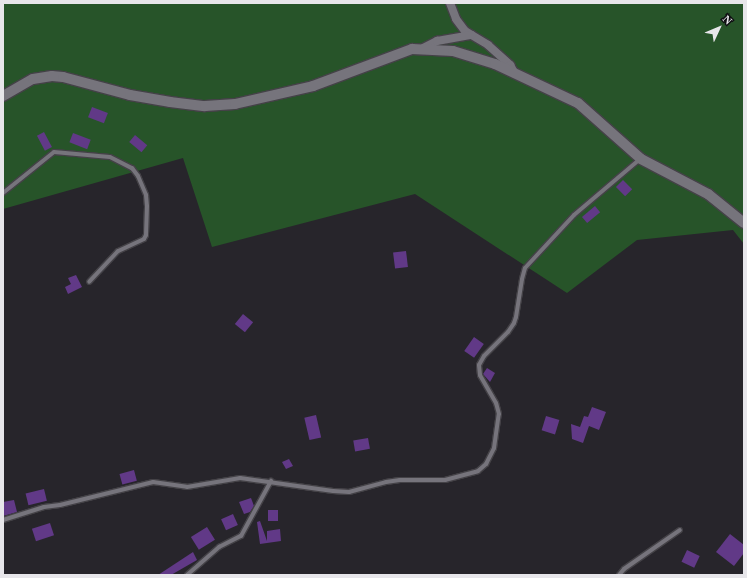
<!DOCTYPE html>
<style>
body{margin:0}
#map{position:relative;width:747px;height:578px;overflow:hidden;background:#27252b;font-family:Georgia,serif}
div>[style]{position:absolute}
.green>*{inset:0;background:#275429}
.building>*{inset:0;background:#613987;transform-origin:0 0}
.roads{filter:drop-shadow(1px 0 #444247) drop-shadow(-1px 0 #444247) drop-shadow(0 1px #444247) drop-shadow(0 -1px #444247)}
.service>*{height:4px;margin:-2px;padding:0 2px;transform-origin:2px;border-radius:2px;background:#76747c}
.minor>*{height:8px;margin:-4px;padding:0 4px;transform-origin:4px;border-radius:4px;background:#76747c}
.tertiary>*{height:10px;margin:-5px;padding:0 5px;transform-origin:5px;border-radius:5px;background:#76747c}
span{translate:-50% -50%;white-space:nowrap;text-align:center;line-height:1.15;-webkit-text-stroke:3.5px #0f0f12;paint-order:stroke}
.frame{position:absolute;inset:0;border:4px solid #e7e6ea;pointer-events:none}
.north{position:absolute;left:699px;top:8px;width:40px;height:40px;-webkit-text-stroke:3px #0f0f12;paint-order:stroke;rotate:46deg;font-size:11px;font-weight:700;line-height:16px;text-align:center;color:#e7e6ea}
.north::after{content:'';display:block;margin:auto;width:14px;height:18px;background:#e7e6ea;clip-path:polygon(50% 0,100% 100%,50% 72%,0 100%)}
</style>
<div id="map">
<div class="green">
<div style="clip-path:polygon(3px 3px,744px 3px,744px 244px,733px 230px,637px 240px,567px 293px,415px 194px,212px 247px,183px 158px,3px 209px)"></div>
</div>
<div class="building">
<div style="left:92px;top:107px;width:17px;height:11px;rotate:21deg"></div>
<div style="left:44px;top:132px;width:17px;height:8px;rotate:62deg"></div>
<div style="left:73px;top:133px;width:19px;height:10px;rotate:21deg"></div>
<div style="left:135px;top:135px;width:16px;height:9px;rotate:40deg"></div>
<div style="left:623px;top:180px;width:13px;height:10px;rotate:45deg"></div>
<div style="left:595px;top:206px;width:8px;height:17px;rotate:50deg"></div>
<div style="left:406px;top:251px;width:16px;height:13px;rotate:83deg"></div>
<div style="clip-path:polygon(76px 275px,82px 287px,68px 294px,65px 287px,71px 284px,68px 278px)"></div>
<div style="left:243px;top:314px;width:13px;height:13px;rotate:39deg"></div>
<div style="left:474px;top:337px;width:12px;height:17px;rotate:35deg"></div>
<div style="clip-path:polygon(487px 368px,495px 373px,490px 382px,483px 374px)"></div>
<div style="clip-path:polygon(592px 407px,606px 412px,599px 430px,589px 426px,583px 443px,572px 439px,571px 424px,580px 427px,584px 416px,588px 417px)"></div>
<div style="left:316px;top:415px;width:23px;height:12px;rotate:77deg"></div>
<div style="left:546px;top:416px;width:14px;height:15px;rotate:17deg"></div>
<div style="left:368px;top:438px;width:11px;height:15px;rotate:80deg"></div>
<div style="clip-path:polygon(289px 459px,293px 466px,286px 469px,282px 462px)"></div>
<div style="left:134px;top:470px;width:11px;height:15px;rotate:75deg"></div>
<div style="left:44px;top:489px;width:12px;height:19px;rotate:76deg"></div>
<div style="clip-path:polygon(251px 498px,254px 506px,250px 512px,244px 514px,239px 502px)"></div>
<div style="clip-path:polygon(14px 500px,17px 512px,3px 516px,3px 502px)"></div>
<div style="left:268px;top:510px;width:10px;height:11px"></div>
<div style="left:233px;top:514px;width:12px;height:13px;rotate:66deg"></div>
<div style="clip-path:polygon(260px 521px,267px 541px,267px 531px,280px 529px,281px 541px,260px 544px,257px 522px)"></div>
<div style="left:50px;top:523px;width:13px;height:19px;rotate:72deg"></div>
<div style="left:207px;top:527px;width:15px;height:19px;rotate:58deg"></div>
<div style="clip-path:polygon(730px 534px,744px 545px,744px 553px,734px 566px,716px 552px)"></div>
<div style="left:687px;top:550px;width:14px;height:13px;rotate:25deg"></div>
<div style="clip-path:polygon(193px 552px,197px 560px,171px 575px,158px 575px)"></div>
</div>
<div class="roads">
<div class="service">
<div style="left:3px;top:193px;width:65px;rotate:-38.8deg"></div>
<div style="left:54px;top:152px;width:56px;rotate:5.1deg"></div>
<div style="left:110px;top:157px;width:25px;rotate:27deg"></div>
<div style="left:132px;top:168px;width:10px;rotate:53deg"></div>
<div style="left:138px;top:176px;width:21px;rotate:67deg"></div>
<div style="left:146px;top:195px;width:11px;rotate:85deg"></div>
<div style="left:147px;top:206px;width:29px;rotate:92deg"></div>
<div style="left:146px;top:235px;width:4px;rotate:117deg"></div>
<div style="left:144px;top:239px;width:29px;rotate:155deg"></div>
<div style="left:118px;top:251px;width:42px;rotate:133.1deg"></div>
<div style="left:3px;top:520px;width:43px;rotate:-17.6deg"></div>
<div style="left:44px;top:507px;width:16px;rotate:-7deg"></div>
<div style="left:60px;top:505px;width:96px;rotate:-13.9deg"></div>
<div style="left:153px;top:482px;width:34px;rotate:8deg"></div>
<div style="left:187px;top:487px;width:54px;rotate:-9.6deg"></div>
<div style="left:240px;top:478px;width:94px;rotate:8deg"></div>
<div style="left:333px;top:491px;width:16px;rotate:4deg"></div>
<div style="left:349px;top:492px;width:38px;rotate:-15deg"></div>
<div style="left:386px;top:482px;width:14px;rotate:-8deg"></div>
<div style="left:400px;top:480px;width:45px"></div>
<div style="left:445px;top:480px;width:34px;rotate:-15deg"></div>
<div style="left:478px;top:471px;width:11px;rotate:-41deg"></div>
<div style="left:486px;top:464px;width:18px;rotate:-63deg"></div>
<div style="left:494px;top:448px;width:34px;rotate:-82deg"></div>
<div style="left:499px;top:414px;width:11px;rotate:-105deg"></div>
<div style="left:496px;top:403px;width:32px;rotate:-120deg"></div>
<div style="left:480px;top:375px;width:10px;rotate:-96deg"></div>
<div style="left:479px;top:365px;width:10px;rotate:-61deg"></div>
<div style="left:484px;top:356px;width:34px;rotate:-45deg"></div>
<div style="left:508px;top:332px;width:11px;rotate:-56deg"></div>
<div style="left:514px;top:323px;width:6px;rotate:-72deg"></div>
<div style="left:516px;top:317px;width:38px;rotate:-81deg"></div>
<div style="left:522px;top:279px;width:11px;rotate:-75deg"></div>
<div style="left:525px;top:268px;width:72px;rotate:-47.2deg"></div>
<div style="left:574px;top:215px;width:87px;rotate:-40.3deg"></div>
<div style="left:187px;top:575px;width:43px;rotate:-41.2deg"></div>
<div style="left:219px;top:547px;width:25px;rotate:-27deg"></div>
<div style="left:241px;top:536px;width:63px;rotate:-61.4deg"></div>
<div style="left:619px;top:575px;width:8px;rotate:-50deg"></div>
<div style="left:624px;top:569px;width:68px;rotate:-34.9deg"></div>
</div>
<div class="minor">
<div style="left:450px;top:3px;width:17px;rotate:69deg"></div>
<div style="left:456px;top:19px;width:15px;rotate:53deg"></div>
<div style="left:465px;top:31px;width:27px;rotate:31deg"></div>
<div style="left:488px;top:45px;width:30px;rotate:42deg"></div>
<div style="left:510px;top:65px;width:10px;rotate:61deg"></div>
<div style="left:423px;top:48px;width:16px;rotate:-27deg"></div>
<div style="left:437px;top:41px;width:35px;rotate:-10deg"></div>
</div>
<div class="tertiary">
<div style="left:3px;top:96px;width:34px;rotate:-30deg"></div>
<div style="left:33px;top:79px;width:19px;rotate:-9deg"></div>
<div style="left:52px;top:76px;width:11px;rotate:5deg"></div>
<div style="left:63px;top:77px;width:69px;rotate:15deg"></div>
<div style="left:130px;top:95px;width:41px;rotate:9.9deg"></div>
<div style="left:170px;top:102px;width:35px;rotate:7deg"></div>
<div style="left:205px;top:106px;width:30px;rotate:-4deg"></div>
<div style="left:235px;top:104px;width:80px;rotate:-13deg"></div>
<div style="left:313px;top:86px;width:106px;rotate:-20.5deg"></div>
<div style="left:412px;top:49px;width:41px;rotate:2.8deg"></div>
<div style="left:453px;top:51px;width:44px;rotate:17.2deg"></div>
<div style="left:495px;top:64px;width:92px;rotate:25.2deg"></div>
<div style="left:578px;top:103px;width:84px;rotate:41.6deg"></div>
<div style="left:641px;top:159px;width:76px;rotate:27.6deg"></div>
<div style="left:708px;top:194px;width:46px;rotate:38.9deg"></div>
</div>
</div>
<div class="frame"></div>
<div class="north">N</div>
</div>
